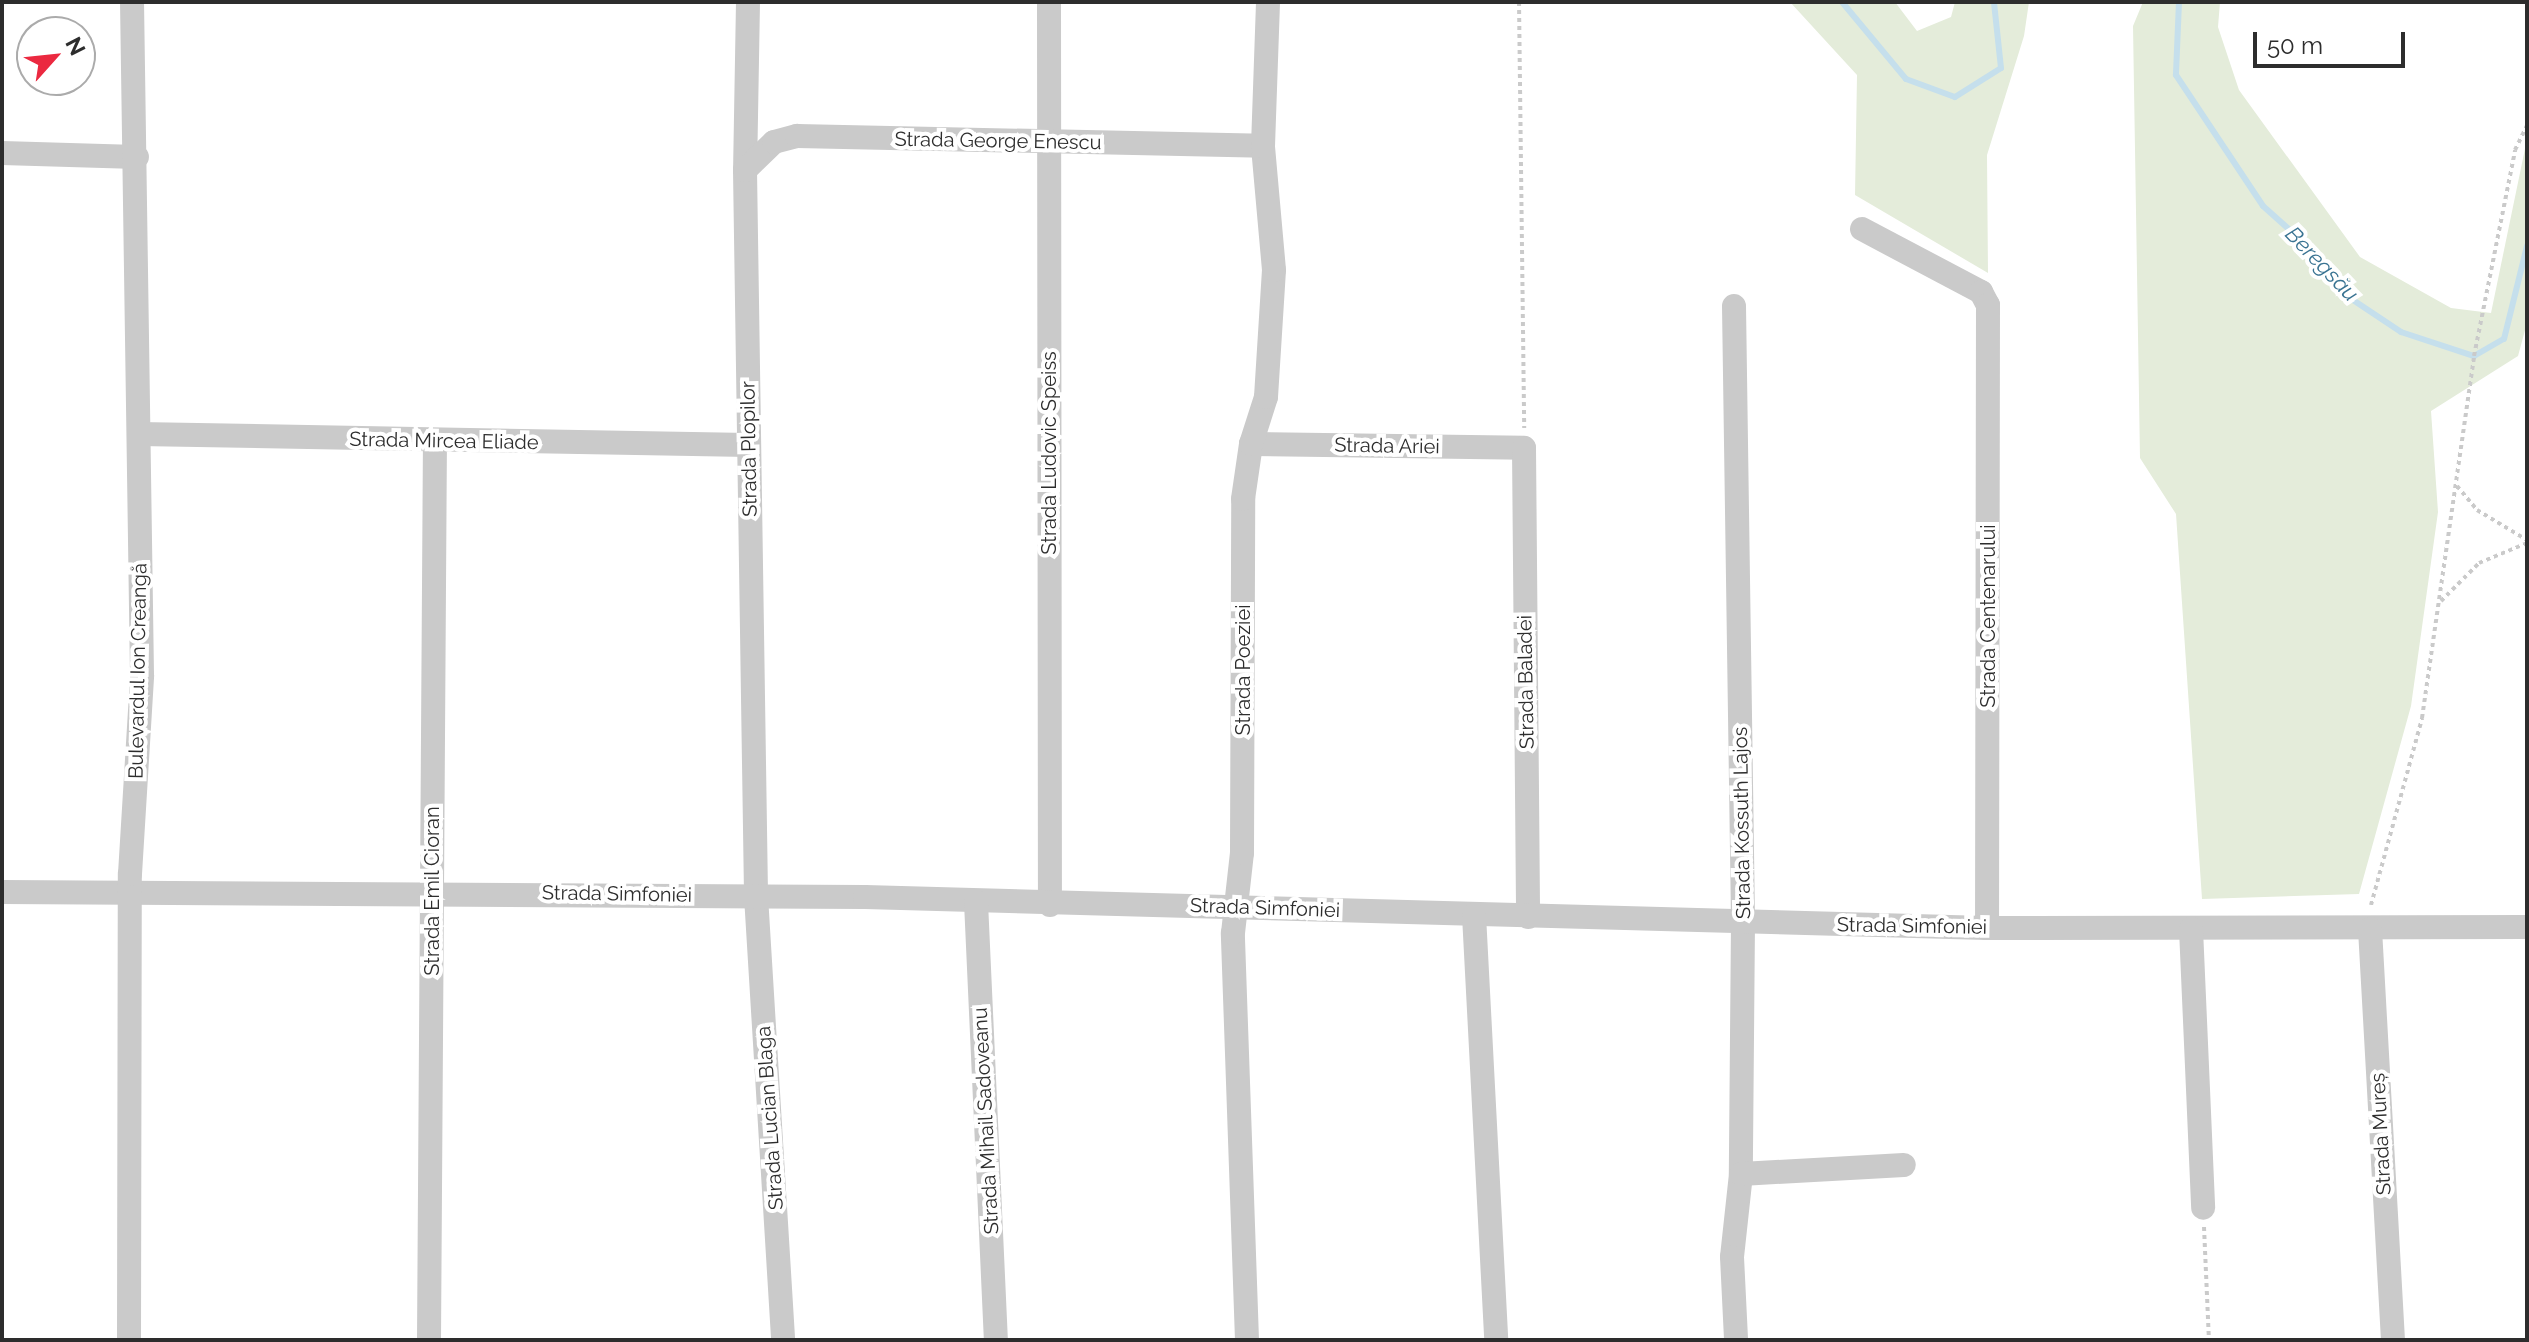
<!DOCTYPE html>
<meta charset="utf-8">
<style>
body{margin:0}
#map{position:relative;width:2529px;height:1342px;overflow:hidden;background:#fff;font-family:Raleway,sans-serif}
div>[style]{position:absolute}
.green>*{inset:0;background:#e4ecda}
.stream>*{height:6px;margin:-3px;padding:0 3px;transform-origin:3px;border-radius:3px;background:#c5dfec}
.path>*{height:4px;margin-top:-2px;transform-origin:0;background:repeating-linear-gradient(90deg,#cacaca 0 4px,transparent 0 8px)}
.minor>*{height:24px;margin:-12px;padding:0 12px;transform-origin:12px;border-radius:12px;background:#cacaca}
span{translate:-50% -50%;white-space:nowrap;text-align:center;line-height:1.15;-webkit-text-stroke:8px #fff;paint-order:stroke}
.street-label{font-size:20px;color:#2d2d2d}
.water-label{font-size:22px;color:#397392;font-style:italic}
.frame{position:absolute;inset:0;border:4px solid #2d2d2d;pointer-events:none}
.north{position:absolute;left:16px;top:16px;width:80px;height:80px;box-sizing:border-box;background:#fff;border:2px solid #ababab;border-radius:50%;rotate:63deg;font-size:22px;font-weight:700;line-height:32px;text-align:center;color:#2d2d2d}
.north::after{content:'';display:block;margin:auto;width:28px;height:36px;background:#eb2940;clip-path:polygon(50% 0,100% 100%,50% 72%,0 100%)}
.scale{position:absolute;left:2253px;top:32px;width:152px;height:36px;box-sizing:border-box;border:4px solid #2d2d2d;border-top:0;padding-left:10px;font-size:24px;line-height:28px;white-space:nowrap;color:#2d2d2d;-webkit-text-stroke:6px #fff;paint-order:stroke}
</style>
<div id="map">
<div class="green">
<div style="clip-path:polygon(1790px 2px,1895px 2px,1917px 31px,1951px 17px,1955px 2px,2029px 2px,2024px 36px,1987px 155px,1988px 273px,1855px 195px,1857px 75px)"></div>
<div style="clip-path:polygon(2143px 2px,2220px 2px,2218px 27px,2239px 90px,2360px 257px,2451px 308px,2491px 313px,2527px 139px,2527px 323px,2518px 356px,2431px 411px,2438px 512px,2411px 706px,2359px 894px,2202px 899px,2176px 514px,2140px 458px,2133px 26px)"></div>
</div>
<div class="stream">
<div style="left:1842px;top:2px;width:100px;rotate:50.3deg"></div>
<div style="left:1906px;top:79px;width:52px;rotate:20.2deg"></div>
<div style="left:1955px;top:97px;width:54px;rotate:-32.2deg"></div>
<div style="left:2001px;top:68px;width:66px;rotate:-96.1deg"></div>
<div style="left:2179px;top:2px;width:73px;rotate:92.4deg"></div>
<div style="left:2176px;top:75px;width:157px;rotate:56.4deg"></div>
<div style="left:2263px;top:206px;width:63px;rotate:41.8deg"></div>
<div style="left:2310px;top:248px;width:61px;rotate:52.4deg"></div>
<div style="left:2347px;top:296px;width:65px;rotate:33.7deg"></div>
<div style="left:2401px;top:332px;width:77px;rotate:18.2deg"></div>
<div style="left:2474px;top:356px;width:34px;rotate:-30deg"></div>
<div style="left:2504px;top:339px;width:96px;rotate:-76.1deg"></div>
</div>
<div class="path">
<div style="left:1519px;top:2px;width:426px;rotate:89.3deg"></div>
<div style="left:2457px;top:486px;width:31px;rotate:50deg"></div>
<div style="left:2477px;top:510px;width:58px;rotate:31deg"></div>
<div style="left:2441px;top:601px;width:54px;rotate:-45deg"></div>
<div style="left:2479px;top:563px;width:52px;rotate:-22.6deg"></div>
<div style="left:2371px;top:905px;width:194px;rotate:-74.7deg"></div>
<div style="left:2422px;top:718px;width:366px;rotate:-81.8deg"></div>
<div style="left:2474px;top:356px;width:210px;rotate:-78.7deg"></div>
<div style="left:2515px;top:150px;width:28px;rotate:-64deg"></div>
<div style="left:2204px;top:1227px;width:113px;rotate:87.5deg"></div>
</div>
<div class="minor">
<div style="left:748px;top:2px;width:168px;rotate:91deg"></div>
<div style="left:745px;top:170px;width:726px;rotate:89.13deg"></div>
<div style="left:756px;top:896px;width:445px;rotate:86.5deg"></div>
<div style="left:1049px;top:2px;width:903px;rotate:89.94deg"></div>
<div style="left:2px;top:153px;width:135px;rotate:1.7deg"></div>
<div style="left:745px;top:170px;width:40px;rotate:-44deg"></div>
<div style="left:774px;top:142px;width:24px;rotate:-15deg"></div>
<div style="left:797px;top:136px;width:466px;rotate:1.2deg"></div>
<div style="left:1862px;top:229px;width:135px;rotate:27.9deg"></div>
<div style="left:1981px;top:292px;width:15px;rotate:62deg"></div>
<div style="left:1988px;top:305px;width:623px;rotate:90.09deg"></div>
<div style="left:1734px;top:306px;width:616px;rotate:89.16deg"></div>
<div style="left:1743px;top:922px;width:252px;rotate:90.5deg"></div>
<div style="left:1741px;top:1174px;width:83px;rotate:96.2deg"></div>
<div style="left:1732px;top:1257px;width:83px;rotate:87.2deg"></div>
<div style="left:139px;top:434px;width:610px;rotate:1.03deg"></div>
<div style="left:1251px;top:444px;width:273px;rotate:0.8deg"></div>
<div style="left:1524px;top:448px;width:469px;rotate:89.5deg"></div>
<div style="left:2px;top:892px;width:863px;rotate:0.33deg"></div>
<div style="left:865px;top:897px;width:1122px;rotate:1.58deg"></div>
<div style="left:1987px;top:928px;width:540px;rotate:-0.11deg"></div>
<div style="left:976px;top:902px;width:438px;rotate:87.4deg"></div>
<div style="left:1474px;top:915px;width:426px;rotate:87deg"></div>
<div style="left:2191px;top:929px;width:279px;rotate:87.5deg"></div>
<div style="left:2370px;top:929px;width:412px;rotate:86.8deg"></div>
<div style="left:1741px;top:1174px;width:163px;rotate:-3.2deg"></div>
<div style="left:129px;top:1340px;width:466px;rotate:-89.9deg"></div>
<div style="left:130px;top:874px;width:199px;rotate:-86.5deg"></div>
<div style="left:142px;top:675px;width:673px;rotate:-90.85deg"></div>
<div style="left:429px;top:1340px;width:899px;rotate:-89.62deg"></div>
<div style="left:1247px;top:1340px;width:407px;rotate:-92deg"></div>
<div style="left:1233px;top:933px;width:81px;rotate:-83.6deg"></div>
<div style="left:1242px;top:853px;width:354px;rotate:-89.8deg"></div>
<div style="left:1243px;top:499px;width:56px;rotate:-81.7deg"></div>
<div style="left:1251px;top:444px;width:49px;rotate:-72.3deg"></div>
<div style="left:1266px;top:397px;width:127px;rotate:-86.4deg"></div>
<div style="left:1274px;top:270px;width:124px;rotate:-95.1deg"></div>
<div style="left:1263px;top:146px;width:144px;rotate:-88deg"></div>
</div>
<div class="street-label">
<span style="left:998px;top:141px;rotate:1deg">Strada George Enescu</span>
<span style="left:444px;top:441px;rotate:1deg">Strada Mircea Eliade</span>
<span style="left:1387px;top:446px;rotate:1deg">Strada Ariei</span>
<span style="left:749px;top:449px;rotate:-91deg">Strada Plopilor</span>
<span style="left:1049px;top:453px;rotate:-90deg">Strada Ludovic Speiss</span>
<span style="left:1988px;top:616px;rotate:-90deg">Strada Centenarului</span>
<span style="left:1243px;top:670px;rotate:-90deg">Strada Poeziei</span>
<span style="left:138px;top:671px;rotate:-89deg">Bulevardul Ion Creangă</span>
<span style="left:1526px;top:682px;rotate:-91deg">Strada Baladei</span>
<span style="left:1742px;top:823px;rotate:-91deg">Strada Kossuth Lajos</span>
<span style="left:432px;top:891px;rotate:-90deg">Strada Emil Cioran</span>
<span style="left:617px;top:894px;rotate:1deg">Strada Simfoniei</span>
<span style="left:1265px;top:908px;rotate:2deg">Strada Simfoniei</span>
<span style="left:1912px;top:926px;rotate:1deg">Strada Simfoniei</span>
<span style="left:770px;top:1118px;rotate:-94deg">Strada Lucian Blaga</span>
<span style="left:986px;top:1121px;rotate:-93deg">Strada Mihail Sadoveanu</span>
<span style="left:2381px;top:1134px;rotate:-93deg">Strada Mureș</span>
</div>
<div class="water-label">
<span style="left:2322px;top:264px;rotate:46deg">Beregsău</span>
</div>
<div class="frame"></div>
<div class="north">N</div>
<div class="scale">50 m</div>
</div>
